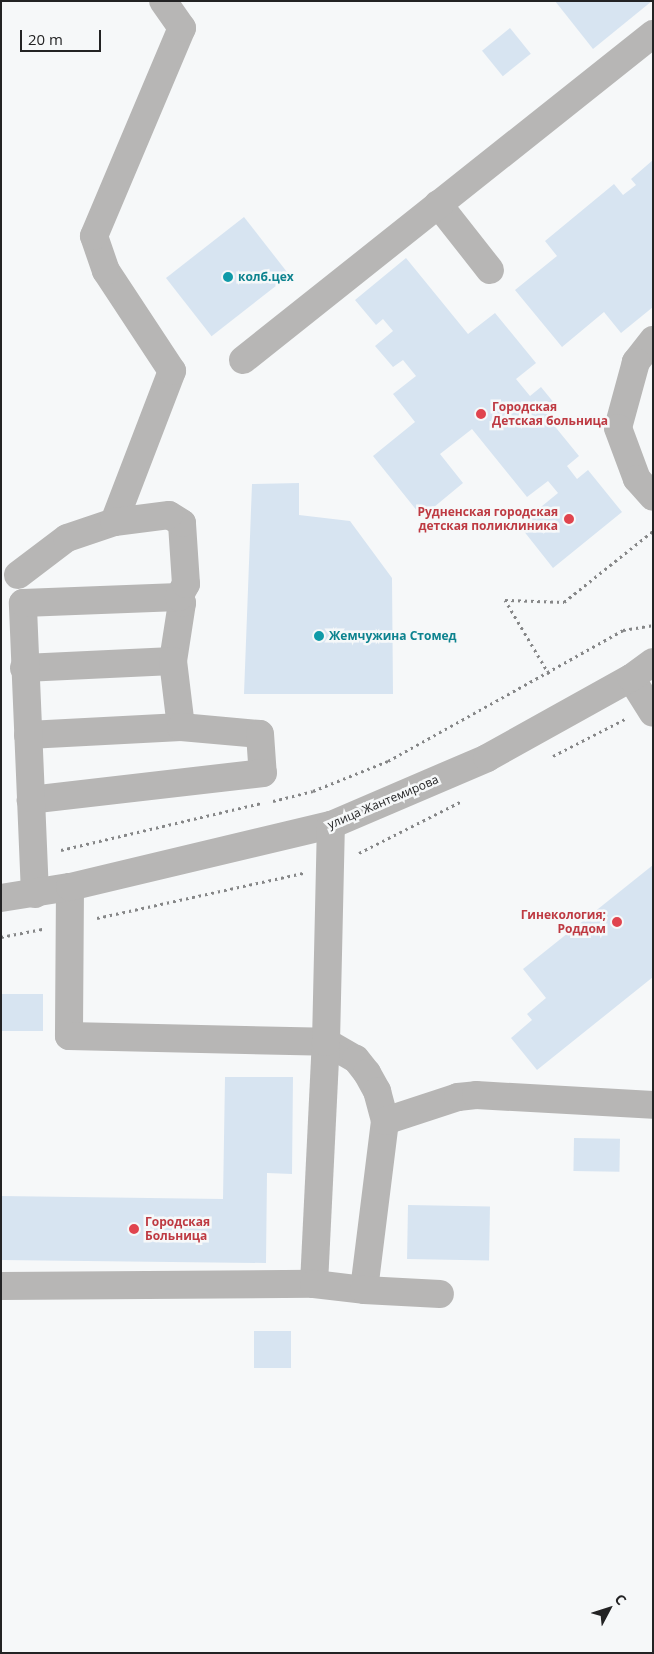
<!DOCTYPE html>
<meta charset="utf-8">
<style>
body{margin:0}
#map{position:relative;width:654px;height:1654px;overflow:hidden;background:#f6f8f9;font-family:"Open Sans",sans-serif}
div>[style]{position:absolute}
.building>*{inset:0;background:#d7e4f1;transform-origin:0 0}
.path>*{height:3px;margin-top:-1.5px;transform-origin:0;background:repeating-linear-gradient(90deg,#868788 0 2.5px,transparent 0 6.5px)}
.minor>*{height:28px;margin:-14px;padding:0 14px;transform-origin:14px;border-radius:14px;background:#b7b6b5}
.dots>*{width:14px;height:14px;translate:-50% -50%;box-sizing:border-box;border:2px solid #f6f8f9;border-radius:50%}
span{translate:-50% -50%;white-space:nowrap;text-align:center;line-height:1.15;-webkit-text-stroke:5px #f6f8f9;paint-order:stroke}
.culture-label{font-size:12px;color:#0d838f;font-weight:700}
.left{translate:0 -50%;text-align:left}
.health-label{font-size:12px;color:#be3a42;font-weight:700}
.right{translate:-100% -50%;text-align:right}
.street-label{font-size:12px;color:#232324}
.frame{position:absolute;inset:0;border:2px solid #232324;pointer-events:none}
.north{position:absolute;left:584px;top:1584px;width:50px;height:50px;-webkit-text-stroke:4px #f6f8f9;paint-order:stroke;rotate:50deg;font-size:14px;font-weight:700;line-height:20px;text-align:center;color:#232324}
.north::after{content:'';display:block;margin:auto;width:18px;height:22px;background:#232324;clip-path:polygon(50% 0,100% 100%,50% 72%,0 100%)}
.scale{position:absolute;left:20px;top:30px;width:81px;height:22px;box-sizing:border-box;border:2px solid #232324;border-top:0;padding-left:6px;font-size:15px;line-height:18px;white-space:nowrap;color:#232324;-webkit-text-stroke:4px #f6f8f9;paint-order:stroke}
</style>
<div id="map">
<div class="building">
<div style="clip-path:polygon(555px 1px,652px 1px,593px 49px)"></div>
<div style="left:510px;top:28px;width:33px;height:36px;rotate:51deg"></div>
<div style="clip-path:polygon(653px 160px,653px 307px,621px 333px,604px 312px,562px 347px,515px 290px,557px 256px,545px 241px,614px 184px,623px 195px,636px 185px,631px 179px)"></div>
<div style="left:244px;top:217px;width:74px;height:99px;rotate:52deg"></div>
<div style="clip-path:polygon(406px 258px,468px 334px,495px 313px,536px 363px,516px 379px,530px 396px,541px 387px,559px 409px,548px 418px,579px 456px,567px 466px,577px 479px,588px 470px,622px 512px,553px 568px,519px 525px,558px 493px,548px 481px,527px 497px,472px 429px,440px 454px,463px 483px,422px 517px,373px 456px,415px 422px,393px 394px,416px 376px,403px 360px,393px 367px,375px 346px,393px 331px,383px 319px,376px 325px,355px 300px)"></div>
<div style="clip-path:polygon(299px 483px,299px 515px,350px 521px,392px 578px,393px 694px,244px 694px,252px 484px)"></div>
<div style="clip-path:polygon(653px 865px,653px 977px,537px 1070px,511px 1038px,532px 1020px,527px 1014px,546px 998px,523px 969px)"></div>
<div style="left:1px;top:994px;width:42px;height:37px"></div>
<div style="clip-path:polygon(225px 1077px,293px 1077px,292px 1174px,267px 1173px,266px 1263px,1px 1260px,1px 1196px,223px 1199px)"></div>
<div style="left:574px;top:1138px;width:46px;height:33px;rotate:1deg"></div>
<div style="left:408px;top:1205px;width:82px;height:54px;rotate:1deg"></div>
<div style="left:254px;top:1331px;width:37px;height:37px"></div>
</div>
<div class="path">
<div style="left:549px;top:674px;width:86px;rotate:-120.7deg"></div>
<div style="left:505px;top:600px;width:59px;rotate:1.9deg"></div>
<div style="left:564px;top:602px;width:114px;rotate:-38.6deg"></div>
<div style="left:553px;top:756px;width:81px;rotate:-27.2deg"></div>
<div style="left:273px;top:801px;width:41px;rotate:-14deg"></div>
<div style="left:313px;top:791px;width:81px;rotate:-21.8deg"></div>
<div style="left:388px;top:761px;width:269px;rotate:-29.1deg"></div>
<div style="left:623px;top:630px;width:30px;rotate:-9deg"></div>
<div style="left:61px;top:850px;width:206px;rotate:-13.2deg"></div>
<div style="left:359px;top:853px;width:115px;rotate:-26.8deg"></div>
<div style="left:97px;top:918px;width:212px;rotate:-12.3deg"></div>
<div style="left:1px;top:937px;width:42px;rotate:-11deg"></div>
</div>
<div class="minor">
<div style="left:438px;top:204px;width:84px;rotate:51.8deg"></div>
<div style="left:653px;top:340px;width:28px;rotate:128deg"></div>
<div style="left:636px;top:362px;width:68px;rotate:105.3deg"></div>
<div style="left:618px;top:428px;width:54px;rotate:69.6deg"></div>
<div style="left:637px;top:479px;width:24px;rotate:48deg"></div>
<div style="left:243px;top:360px;width:524px;rotate:-38.49deg"></div>
<div style="left:18px;top:575px;width:61px;rotate:-37.1deg"></div>
<div style="left:67px;top:538px;width:50px;rotate:-18.8deg"></div>
<div style="left:114px;top:522px;width:162px;rotate:-69deg"></div>
<div style="left:172px;top:371px;width:120px;rotate:-123.4deg"></div>
<div style="left:106px;top:271px;width:37px;rotate:-109deg"></div>
<div style="left:94px;top:236px;width:226px;rotate:-67.1deg"></div>
<div style="left:182px;top:28px;width:33px;rotate:-125deg"></div>
<div style="left:173px;top:661px;width:59px;rotate:-81.2deg"></div>
<div style="left:182px;top:603px;width:7px;rotate:-117deg"></div>
<div style="left:24px;top:668px;width:149px;rotate:-2.7deg"></div>
<div style="left:173px;top:661px;width:66px;rotate:83.1deg"></div>
<div style="left:631px;top:678px;width:41px;rotate:57.8deg"></div>
<div style="left:28px;top:735px;width:153px;rotate:-3deg"></div>
<div style="left:181px;top:727px;width:79px;rotate:5.1deg"></div>
<div style="left:260px;top:734px;width:39px;rotate:86deg"></div>
<div style="left:263px;top:773px;width:234px;rotate:173.4deg"></div>
<div style="left:70px;top:887px;width:149px;rotate:90.4deg"></div>
<div style="left:69px;top:1036px;width:257px;rotate:1.3deg"></div>
<div style="left:326px;top:1042px;width:34px;rotate:30deg"></div>
<div style="left:356px;top:1059px;width:18px;rotate:52deg"></div>
<div style="left:367px;top:1073px;width:21px;rotate:61deg"></div>
<div style="left:377px;top:1091px;width:31px;rotate:75deg"></div>
<div style="left:385px;top:1121px;width:170px;rotate:97.1deg"></div>
<div style="left:35px;top:894px;width:291px;rotate:-92.4deg"></div>
<div style="left:23px;top:603px;width:156px;rotate:-2.2deg"></div>
<div style="left:179px;top:597px;width:15px;rotate:-62deg"></div>
<div style="left:186px;top:584px;width:61px;rotate:-93.8deg"></div>
<div style="left:182px;top:523px;width:15px;rotate:-148deg"></div>
<div style="left:169px;top:515px;width:55px;rotate:172.7deg"></div>
<div style="left:1px;top:898px;width:70px;rotate:-9.1deg"></div>
<div style="left:70px;top:887px;width:268px;rotate:-13.4deg"></div>
<div style="left:331px;top:825px;width:170px;rotate:-23.2deg"></div>
<div style="left:487px;top:758px;width:165px;rotate:-29.1deg"></div>
<div style="left:631px;top:678px;width:27px;rotate:-36deg"></div>
<div style="left:385px;top:1121px;width:77px;rotate:-18.2deg"></div>
<div style="left:458px;top:1097px;width:18px;rotate:-6deg"></div>
<div style="left:476px;top:1095px;width:177px;rotate:3.2deg"></div>
<div style="left:314px;top:1284px;width:242px;rotate:-87.2deg"></div>
<div style="left:326px;top:1042px;width:217px;rotate:-88.7deg"></div>
<div style="left:1px;top:1286px;width:313px;rotate:-0.4deg"></div>
<div style="left:314px;top:1284px;width:50px;rotate:6.8deg"></div>
<div style="left:364px;top:1290px;width:76px;rotate:3deg"></div>
</div>
<div class="dots">
<div style="left:228px;top:277px;background:#0f9aa8"></div>
<div style="left:481px;top:414px;background:#e0444e"></div>
<div style="left:569px;top:519px;background:#e0444e"></div>
<div style="left:319px;top:636px;background:#0f9aa8"></div>
<div style="left:617px;top:922px;background:#e0444e"></div>
<div style="left:134px;top:1229px;background:#e0444e"></div>
</div>
<div class="culture-label">
<span class="left" style="left:238px;top:277px">колб.цех</span>
<span class="left" style="left:329px;top:636px">Жемчужина Стомед</span>
</div>
<div class="health-label">
<span class="left" style="left:492px;top:414px">Городская<br>Детская больница</span>
<span class="right" style="left:558px;top:519px">Рудненская городская<br>детская поликлиника</span>
<span class="right" style="left:606px;top:922px">Гинекология;<br>Роддом</span>
<span class="left" style="left:145px;top:1229px">Городская<br>Больница</span>
</div>
<div class="street-label">
<span style="left:383px;top:802px;rotate:-23deg">улица Жантемирова</span>
</div>
<div class="frame"></div>
<div class="north">С</div>
<div class="scale">20 m</div>
</div>
